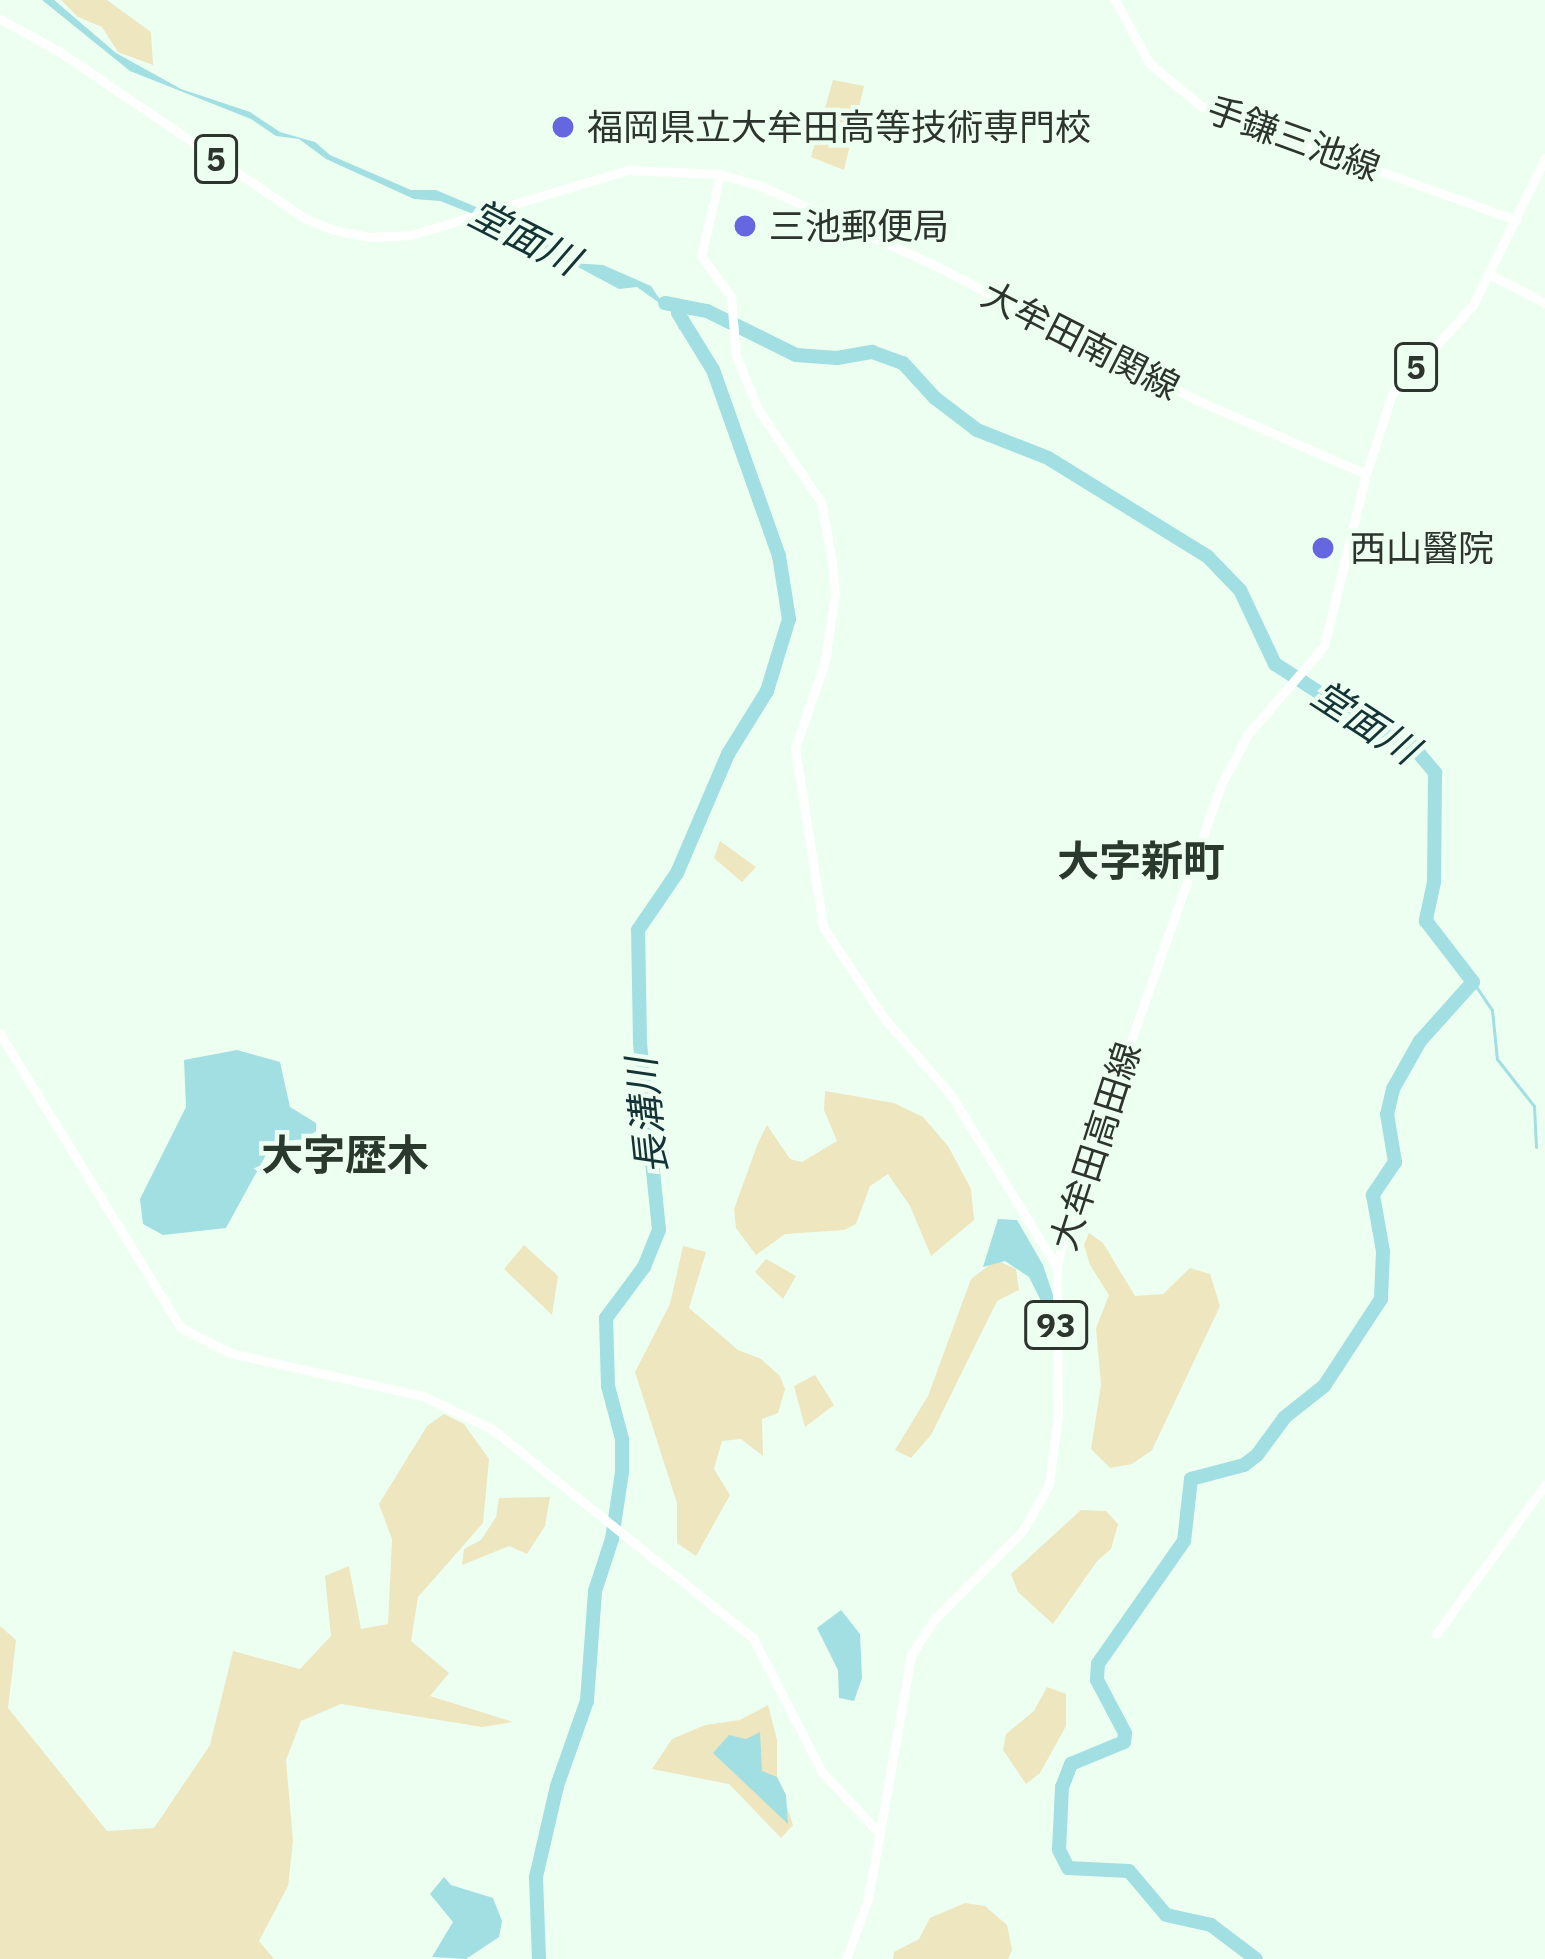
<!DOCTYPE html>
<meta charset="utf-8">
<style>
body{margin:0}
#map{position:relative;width:1545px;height:1959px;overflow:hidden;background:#edfff0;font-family:"IBM Plex Sans","Noto Sans JP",sans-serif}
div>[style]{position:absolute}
.green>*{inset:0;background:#ede6bf}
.water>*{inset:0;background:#a1dfe3}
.stream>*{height:3px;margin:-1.5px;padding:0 1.5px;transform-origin:1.5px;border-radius:1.5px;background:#a1dfe3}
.river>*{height:14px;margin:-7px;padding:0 7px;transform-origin:7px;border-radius:7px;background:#a1dfe3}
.secondary>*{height:9px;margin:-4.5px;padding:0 4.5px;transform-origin:4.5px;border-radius:4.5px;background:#fff}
.primary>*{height:9px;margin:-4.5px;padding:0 4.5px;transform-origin:4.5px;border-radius:4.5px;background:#fff}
.dots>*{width:33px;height:33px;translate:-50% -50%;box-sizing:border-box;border:6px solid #edfff0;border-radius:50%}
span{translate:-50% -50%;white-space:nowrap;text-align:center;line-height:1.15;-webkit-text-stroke:9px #edfff0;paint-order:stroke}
.shield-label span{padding:3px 9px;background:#edfff0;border:3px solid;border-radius:9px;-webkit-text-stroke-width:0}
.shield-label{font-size:33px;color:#2d342e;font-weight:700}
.poi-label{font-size:36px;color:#2d342e}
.left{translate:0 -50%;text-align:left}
.street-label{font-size:36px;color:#2d342e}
.water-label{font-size:39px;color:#133335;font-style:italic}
.quarter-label{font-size:42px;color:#2a382d;font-weight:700}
</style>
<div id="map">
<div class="green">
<div style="clip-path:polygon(61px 0,107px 0,151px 32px,153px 65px,118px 52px,102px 27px,78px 17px)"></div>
<div style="clip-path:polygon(833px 80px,864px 86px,844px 170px,811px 157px)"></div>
<div style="clip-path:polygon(720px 841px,756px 867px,742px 882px,714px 858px)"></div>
<div style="clip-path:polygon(825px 1091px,894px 1103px,923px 1117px,948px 1146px,971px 1189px,974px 1220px,931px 1256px,910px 1206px,888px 1174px,870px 1186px,856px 1224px,844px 1230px,785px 1234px,756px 1255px,736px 1228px,734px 1209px,758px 1143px,767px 1125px,790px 1159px,802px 1162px,837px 1141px,824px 1110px)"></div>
<div style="clip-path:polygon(1089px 1233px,1103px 1243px,1135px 1296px,1163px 1294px,1190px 1268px,1210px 1274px,1220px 1306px,1152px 1450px,1132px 1464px,1110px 1468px,1091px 1449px,1101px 1385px,1096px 1328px,1109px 1295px,1090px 1265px,1084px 1245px)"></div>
<div style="clip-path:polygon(524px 1245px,558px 1276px,552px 1315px,504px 1269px)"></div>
<div style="clip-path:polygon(683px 1246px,706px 1252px,689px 1308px,738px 1350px,761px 1359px,780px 1376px,785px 1389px,778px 1413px,762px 1419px,763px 1456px,741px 1439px,722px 1441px,714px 1469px,730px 1495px,696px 1556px,677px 1543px,677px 1503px,635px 1372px,670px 1304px)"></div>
<div style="clip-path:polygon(766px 1259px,796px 1276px,783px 1299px,755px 1272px)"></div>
<div style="clip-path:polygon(996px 1260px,1016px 1269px,1019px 1290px,997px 1301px,931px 1435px,911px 1458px,895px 1450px,928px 1396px,971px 1279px)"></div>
<div style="clip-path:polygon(815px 1375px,834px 1405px,805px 1427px,794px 1386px)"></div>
<div style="clip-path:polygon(444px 1414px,464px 1424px,489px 1459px,483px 1523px,418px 1597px,411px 1641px,449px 1673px,430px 1696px,513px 1722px,482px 1727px,341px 1704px,301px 1721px,286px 1760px,293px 1841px,288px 1886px,259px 1941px,274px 1959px,0 1959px,0 1626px,16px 1640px,8px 1708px,107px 1831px,154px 1828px,210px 1745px,233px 1651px,300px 1669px,331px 1636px,325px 1576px,349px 1566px,361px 1629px,388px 1624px,392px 1539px,379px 1504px,427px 1426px)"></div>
<div style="clip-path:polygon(550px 1497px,545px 1526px,527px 1554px,509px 1546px,462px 1565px,464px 1549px,481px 1540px,496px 1517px,499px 1498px)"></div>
<div style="clip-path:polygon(1081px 1510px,1106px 1511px,1118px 1524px,1111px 1549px,1097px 1561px,1053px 1624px,1018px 1592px,1011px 1574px)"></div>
<div style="clip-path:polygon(1047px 1687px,1066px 1694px,1066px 1726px,1040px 1773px,1026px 1784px,1003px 1750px,1006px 1734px,1034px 1711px)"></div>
<div style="clip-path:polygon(768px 1705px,777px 1740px,777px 1777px,793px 1825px,781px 1838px,729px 1784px,652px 1769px,672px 1739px,705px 1725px,740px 1720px)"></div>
<div style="clip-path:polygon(965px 1903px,985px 1906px,1007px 1925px,1012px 1950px,1008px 1959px,893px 1959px,894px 1952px,919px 1939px,930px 1918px)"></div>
</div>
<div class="water">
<div style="clip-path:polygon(42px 0,54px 0,116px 53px,181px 89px,250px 112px,280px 132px,315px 142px,330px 155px,411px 190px,436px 190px,502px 218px,537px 236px,571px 263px,603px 265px,651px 286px,659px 298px,676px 304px,684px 325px,679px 330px,676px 315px,637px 287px,619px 289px,494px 222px,440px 201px,414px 199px,326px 159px,299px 139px,276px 136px,251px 119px,130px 71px)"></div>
<div style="clip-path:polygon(237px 1050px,280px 1062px,290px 1107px,316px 1123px,316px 1131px,306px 1139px,273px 1142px,226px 1228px,163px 1235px,143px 1224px,140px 1199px,186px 1107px,184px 1060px)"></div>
<div style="clip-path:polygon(998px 1219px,1017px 1220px,1043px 1265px,1056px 1304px,1044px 1307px,1029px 1277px,1005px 1261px,983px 1267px)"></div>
<div style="clip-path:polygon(841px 1610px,860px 1634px,862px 1678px,854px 1701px,839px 1698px,838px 1670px,817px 1628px)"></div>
<div style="clip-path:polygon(760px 1732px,762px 1771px,777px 1777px,786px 1795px,788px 1824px,713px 1753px,729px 1735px,746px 1739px)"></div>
<div style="clip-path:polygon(444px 1877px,451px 1885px,493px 1898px,502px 1921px,499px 1937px,466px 1959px,432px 1957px,453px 1922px,430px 1894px)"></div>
</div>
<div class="stream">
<div style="left:1473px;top:982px;width:34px;rotate:56deg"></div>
<div style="left:1492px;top:1010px;width:49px;rotate:84.2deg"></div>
<div style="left:1497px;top:1059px;width:60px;rotate:51.8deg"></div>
<div style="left:1534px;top:1106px;width:41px;rotate:87.2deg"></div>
</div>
<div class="river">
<div style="left:665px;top:303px;width:43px;rotate:10.8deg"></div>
<div style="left:707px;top:311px;width:99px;rotate:26.3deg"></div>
<div style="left:796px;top:355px;width:41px;rotate:4.2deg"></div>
<div style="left:837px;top:358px;width:36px;rotate:-10deg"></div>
<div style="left:872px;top:352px;width:33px;rotate:20deg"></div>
<div style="left:903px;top:363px;width:47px;rotate:47.6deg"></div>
<div style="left:935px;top:398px;width:53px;rotate:37.3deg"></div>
<div style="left:977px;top:430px;width:76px;rotate:21.5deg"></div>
<div style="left:1048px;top:458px;width:188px;rotate:31.7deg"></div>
<div style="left:1208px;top:557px;width:46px;rotate:45.9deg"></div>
<div style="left:1240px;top:590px;width:82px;rotate:64.7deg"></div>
<div style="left:1275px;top:664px;width:129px;rotate:32.9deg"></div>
<div style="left:1383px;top:734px;width:30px;rotate:20deg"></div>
<div style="left:1411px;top:744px;width:38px;rotate:50deg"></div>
<div style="left:1435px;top:773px;width:109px;rotate:90.5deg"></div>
<div style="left:1434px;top:882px;width:40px;rotate:102deg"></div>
<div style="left:1426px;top:921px;width:77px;rotate:52.4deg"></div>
<div style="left:1473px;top:982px;width:79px;rotate:131.9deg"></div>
<div style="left:1420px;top:1041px;width:55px;rotate:119.4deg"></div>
<div style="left:1393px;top:1089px;width:26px;rotate:103deg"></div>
<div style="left:1387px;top:1114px;width:49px;rotate:80.5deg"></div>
<div style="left:1395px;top:1162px;width:40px;rotate:124deg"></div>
<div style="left:1373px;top:1195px;width:57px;rotate:79.9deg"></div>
<div style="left:1383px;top:1251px;width:48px;rotate:92.4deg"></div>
<div style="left:1381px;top:1299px;width:104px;rotate:123.2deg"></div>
<div style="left:1324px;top:1386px;width:50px;rotate:141.5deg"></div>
<div style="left:1285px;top:1417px;width:47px;rotate:126.4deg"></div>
<div style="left:1257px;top:1455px;width:16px;rotate:142deg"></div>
<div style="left:1244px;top:1465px;width:55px;rotate:165.2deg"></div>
<div style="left:1191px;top:1479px;width:62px;rotate:96.4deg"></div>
<div style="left:1184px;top:1541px;width:150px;rotate:125deg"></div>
<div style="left:1098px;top:1664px;width:16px;rotate:94deg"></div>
<div style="left:1097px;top:1680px;width:60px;rotate:62.2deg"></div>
<div style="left:1125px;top:1733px;width:9px;rotate:96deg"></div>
<div style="left:1124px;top:1742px;width:57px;rotate:157.5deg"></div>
<div style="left:1071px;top:1764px;width:25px;rotate:111deg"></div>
<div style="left:1062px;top:1787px;width:63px;rotate:92.7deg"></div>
<div style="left:1059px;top:1850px;width:20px;rotate:63deg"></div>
<div style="left:1068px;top:1868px;width:61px;rotate:2.8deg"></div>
<div style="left:1129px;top:1871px;width:57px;rotate:49.9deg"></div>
<div style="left:1166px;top:1915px;width:46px;rotate:12.5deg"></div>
<div style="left:1211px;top:1925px;width:56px;rotate:37.1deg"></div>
<div style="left:539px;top:1959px;width:82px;rotate:-92.1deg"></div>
<div style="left:536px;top:1877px;width:93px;rotate:-77deg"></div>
<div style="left:557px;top:1786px;width:90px;rotate:-70.6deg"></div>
<div style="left:587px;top:1701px;width:110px;rotate:-85.8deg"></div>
<div style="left:595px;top:1591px;width:55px;rotate:-71.9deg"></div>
<div style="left:612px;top:1539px;width:68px;rotate:-81.5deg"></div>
<div style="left:622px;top:1472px;width:33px;rotate:-90deg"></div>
<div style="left:622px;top:1439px;width:55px;rotate:-104.8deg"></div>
<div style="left:608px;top:1386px;width:68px;rotate:-91.7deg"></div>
<div style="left:606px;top:1318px;width:64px;rotate:-53.3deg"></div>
<div style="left:644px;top:1267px;width:40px;rotate:-68deg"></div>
<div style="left:659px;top:1230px;width:189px;rotate:-95.8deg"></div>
<div style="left:640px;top:1042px;width:112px;rotate:-91deg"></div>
<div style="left:638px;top:930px;width:69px;rotate:-55.6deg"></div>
<div style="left:677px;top:873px;width:129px;rotate:-66.8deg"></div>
<div style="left:728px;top:754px;width:74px;rotate:-58.2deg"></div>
<div style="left:767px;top:691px;width:75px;rotate:-73deg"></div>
<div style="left:789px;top:619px;width:64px;rotate:-99deg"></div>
<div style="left:779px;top:556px;width:197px;rotate:-109.5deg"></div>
<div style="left:713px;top:370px;width:67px;rotate:-121.6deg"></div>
</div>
<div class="secondary">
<div style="left:1115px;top:0;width:72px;rotate:61.6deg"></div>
<div style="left:1149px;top:63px;width:69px;rotate:39.7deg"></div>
<div style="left:1202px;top:107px;width:334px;rotate:19.8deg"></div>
<div style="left:720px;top:174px;width:84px;rotate:103deg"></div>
<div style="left:701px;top:256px;width:51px;rotate:53.8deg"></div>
<div style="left:731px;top:297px;width:59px;rotate:85.2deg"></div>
<div style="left:736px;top:356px;width:57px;rotate:67.5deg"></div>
<div style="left:758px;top:409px;width:112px;rotate:55.9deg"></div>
<div style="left:821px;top:502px;width:60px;rotate:79.4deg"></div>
<div style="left:832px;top:561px;width:32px;rotate:85deg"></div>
<div style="left:835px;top:593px;width:69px;rotate:98.4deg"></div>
<div style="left:825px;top:661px;width:92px;rotate:109deg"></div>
<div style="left:795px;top:748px;width:181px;rotate:81.1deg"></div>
<div style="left:823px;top:927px;width:110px;rotate:56.2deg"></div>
<div style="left:884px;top:1018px;width:102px;rotate:49deg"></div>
<div style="left:951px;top:1095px;width:202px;rotate:58.4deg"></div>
<div style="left:0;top:1034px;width:344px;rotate:58.4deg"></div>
<div style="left:180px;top:1327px;width:56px;rotate:27.5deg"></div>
<div style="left:230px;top:1353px;width:198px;rotate:12.6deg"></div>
<div style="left:423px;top:1396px;width:76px;rotate:25.6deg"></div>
<div style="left:492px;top:1429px;width:334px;rotate:38.7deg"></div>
<div style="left:753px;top:1638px;width:151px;rotate:62.8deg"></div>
<div style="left:822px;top:1772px;width:85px;rotate:46.9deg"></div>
<div style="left:1436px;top:1634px;width:185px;rotate:-53.8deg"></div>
</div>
<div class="primary">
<div style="left:0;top:19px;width:68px;rotate:28.8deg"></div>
<div style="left:60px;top:52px;width:295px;rotate:34.2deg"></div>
<div style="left:304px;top:218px;width:32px;rotate:22deg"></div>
<div style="left:334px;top:230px;width:37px;rotate:11deg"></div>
<div style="left:370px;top:237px;width:41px;rotate:-2.8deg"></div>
<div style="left:411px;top:235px;width:227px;rotate:-16.7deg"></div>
<div style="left:628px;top:170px;width:92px;rotate:2.5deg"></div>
<div style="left:720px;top:174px;width:43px;rotate:16.3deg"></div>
<div style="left:761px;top:186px;width:190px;rotate:24.5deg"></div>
<div style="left:934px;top:265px;width:298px;rotate:27.2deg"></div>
<div style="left:1199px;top:401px;width:182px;rotate:23.6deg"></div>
<div style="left:1491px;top:275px;width:61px;rotate:27.4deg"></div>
<div style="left:846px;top:1959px;width:64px;rotate:-69.9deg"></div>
<div style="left:868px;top:1899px;width:248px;rotate:-80deg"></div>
<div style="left:911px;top:1655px;width:40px;rotate:-57.1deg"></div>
<div style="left:933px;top:1621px;width:128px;rotate:-45.3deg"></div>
<div style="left:1023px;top:1530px;width:53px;rotate:-60.5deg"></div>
<div style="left:1049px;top:1484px;width:70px;rotate:-82.6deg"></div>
<div style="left:1058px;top:1415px;width:148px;rotate:-90.4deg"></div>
<div style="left:1057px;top:1267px;width:40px;rotate:-78deg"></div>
<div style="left:1065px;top:1228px;width:472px;rotate:-70.6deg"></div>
<div style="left:1222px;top:783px;width:55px;rotate:-62deg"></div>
<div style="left:1248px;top:734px;width:116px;rotate:-49.2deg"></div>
<div style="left:1324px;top:646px;width:177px;rotate:-76.3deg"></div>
<div style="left:1366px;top:474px;width:84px;rotate:-72deg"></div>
<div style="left:1392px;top:394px;width:120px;rotate:-47.7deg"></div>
<div style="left:1473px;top:305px;width:164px;rotate:-63.9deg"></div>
</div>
<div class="dots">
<div style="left:563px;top:127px;background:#6567e0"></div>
<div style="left:745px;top:226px;background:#6567e0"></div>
<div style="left:1323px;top:548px;background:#6567e0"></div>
</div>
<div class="shield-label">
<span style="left:216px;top:159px">5</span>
<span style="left:1416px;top:367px">5</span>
<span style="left:1056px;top:1325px">93</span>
</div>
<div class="poi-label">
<span class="left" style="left:587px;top:127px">福岡県立大牟田高等技術専門校</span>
<span class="left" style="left:769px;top:226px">三池郵便局</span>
<span class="left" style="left:1350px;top:548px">西山醫院</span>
</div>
<div class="street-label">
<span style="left:1294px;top:138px;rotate:20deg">手鎌三池線</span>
<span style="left:1081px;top:340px;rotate:27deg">大牟田南関線</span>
<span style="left:1095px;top:1146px;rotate:-72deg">大牟田高田線</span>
</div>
<div class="water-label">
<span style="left:524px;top:237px;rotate:27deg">堂面川</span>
<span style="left:1365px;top:722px;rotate:33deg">堂面川</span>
<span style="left:647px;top:1116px;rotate:-96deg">長溝川</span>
</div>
<div class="quarter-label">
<span style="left:1141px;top:861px">大字新町</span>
<span style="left:345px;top:1155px">大字歴木</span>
</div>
</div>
